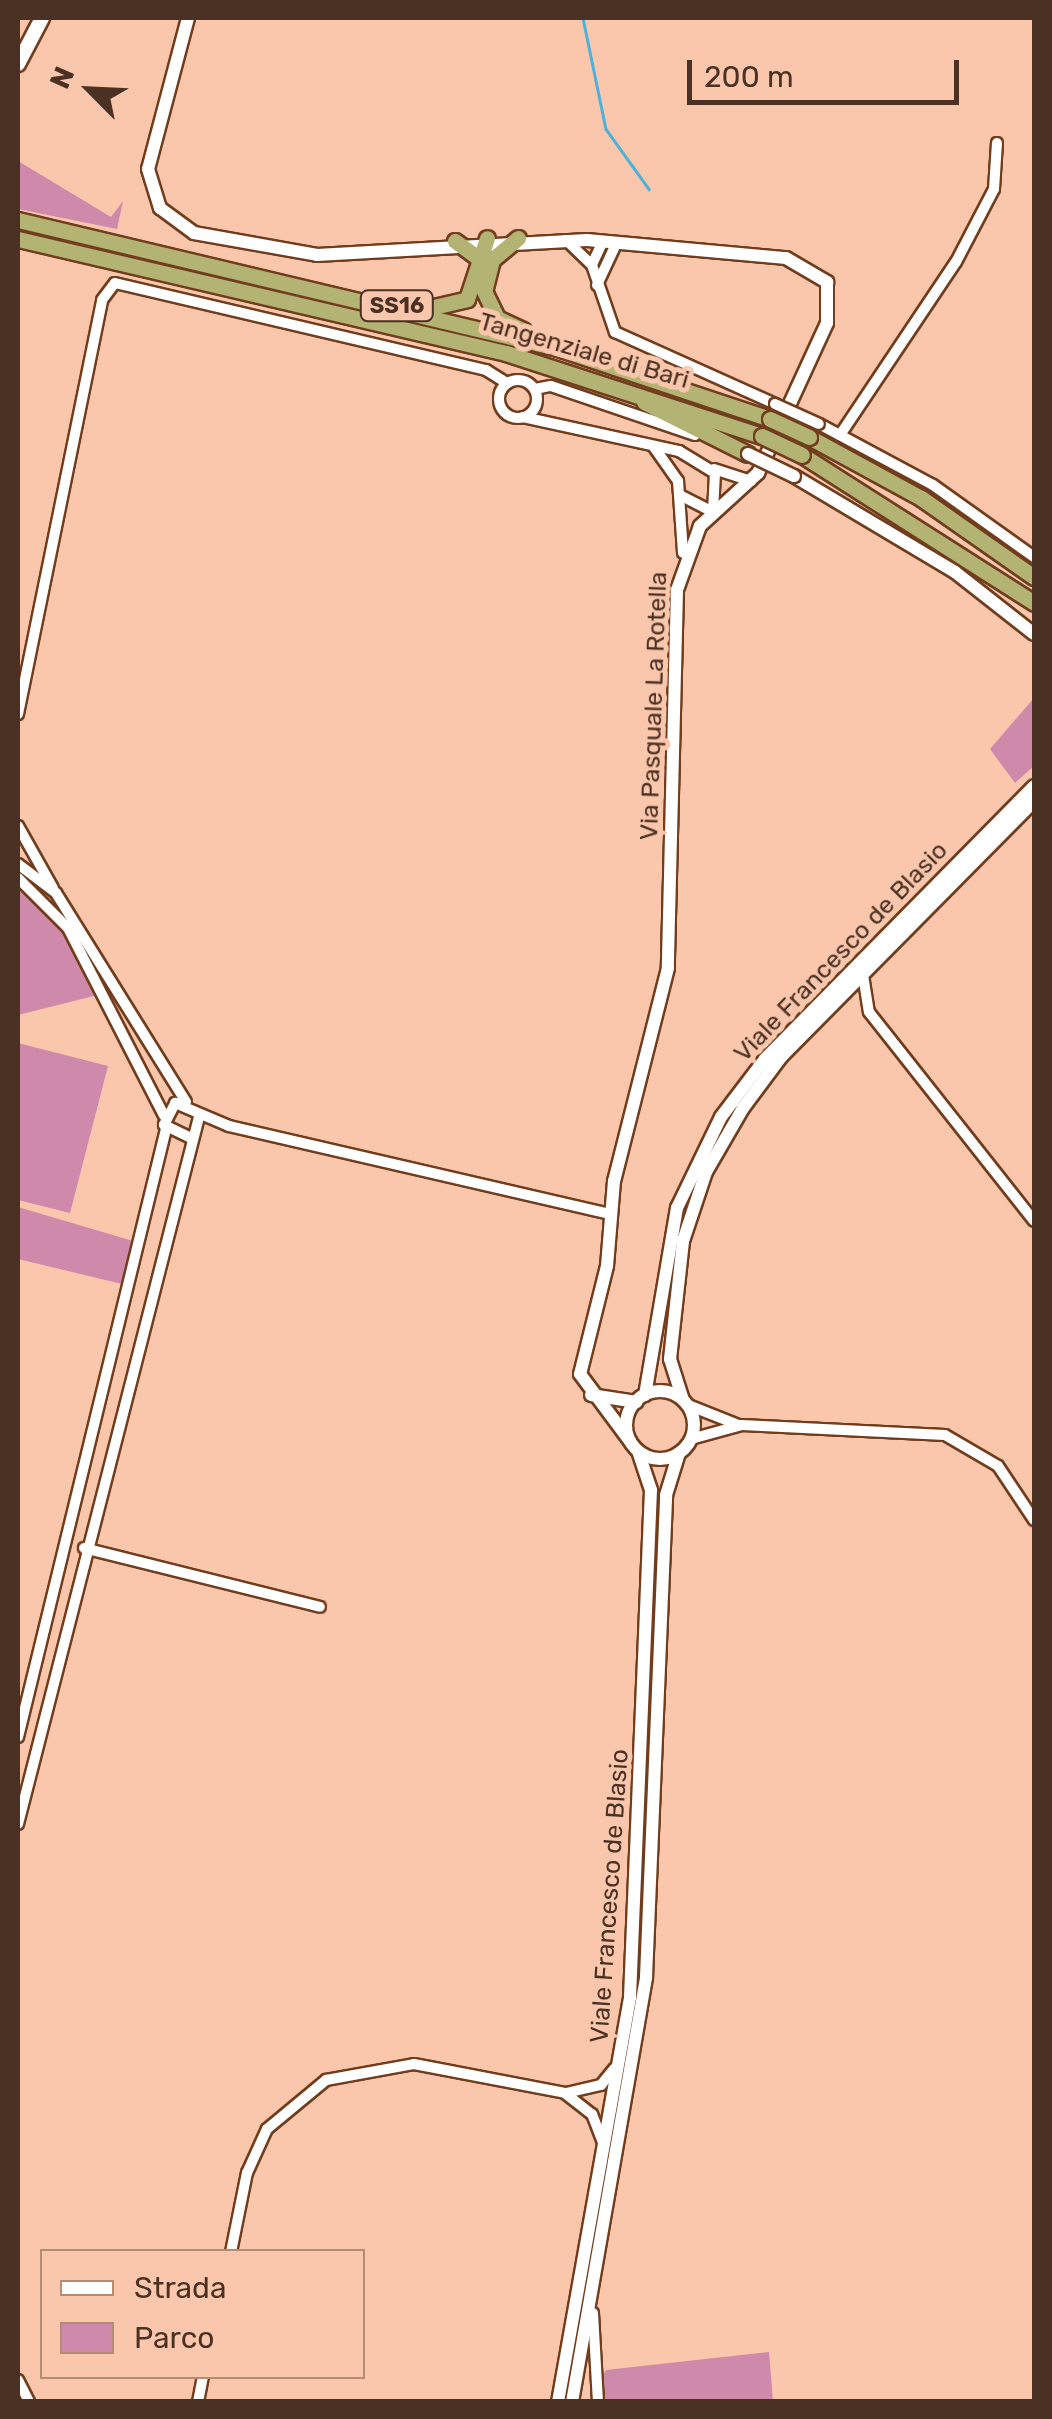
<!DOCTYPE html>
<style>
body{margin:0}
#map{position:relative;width:1052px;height:2419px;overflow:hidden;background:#fac7ac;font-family:Rubik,sans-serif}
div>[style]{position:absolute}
.green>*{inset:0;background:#cf89ab}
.stream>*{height:2.5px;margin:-1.25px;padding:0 1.25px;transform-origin:1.25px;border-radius:1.25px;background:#4db1db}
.roads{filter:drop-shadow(2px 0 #713d1d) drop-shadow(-2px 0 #713d1d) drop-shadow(0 2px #713d1d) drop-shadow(0 -2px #713d1d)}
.minor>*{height:10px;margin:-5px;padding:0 5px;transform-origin:5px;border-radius:5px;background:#fff}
.minor>.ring{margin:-5px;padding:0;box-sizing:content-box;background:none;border:10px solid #fff;border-radius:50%}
.tertiary>*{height:12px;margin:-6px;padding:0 6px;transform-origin:6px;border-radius:6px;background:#fff}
.tertiary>.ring{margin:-6px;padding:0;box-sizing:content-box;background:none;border:12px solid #fff;border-radius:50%}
.secondary>*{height:14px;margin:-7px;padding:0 7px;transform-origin:7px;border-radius:7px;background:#fff}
.trunk>*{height:15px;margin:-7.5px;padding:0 7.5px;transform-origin:7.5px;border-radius:7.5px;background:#b3b473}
.bridges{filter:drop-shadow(2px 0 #713d1d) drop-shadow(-2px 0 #713d1d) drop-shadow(0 2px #713d1d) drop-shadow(0 -2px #713d1d)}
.minor-bridge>*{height:10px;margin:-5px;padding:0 5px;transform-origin:5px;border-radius:5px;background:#fff}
.tertiary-bridge>*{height:12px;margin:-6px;padding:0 6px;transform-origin:6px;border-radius:6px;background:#fff}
.trunk-bridge>*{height:15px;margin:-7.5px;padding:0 7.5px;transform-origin:7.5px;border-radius:7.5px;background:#b3b473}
span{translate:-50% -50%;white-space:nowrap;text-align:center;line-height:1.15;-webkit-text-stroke:10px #fac7ac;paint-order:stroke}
.shield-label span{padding:2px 8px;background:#fac7ac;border:2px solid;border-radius:8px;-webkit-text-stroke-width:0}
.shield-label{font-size:22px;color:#4a3123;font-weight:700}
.street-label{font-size:25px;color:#4a3123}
.frame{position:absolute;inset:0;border:20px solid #4a3123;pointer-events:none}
.legend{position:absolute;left:40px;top:2249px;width:325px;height:130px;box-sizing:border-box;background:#fac7ac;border:2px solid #b48b75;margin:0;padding:12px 18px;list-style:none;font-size:30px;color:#4a3123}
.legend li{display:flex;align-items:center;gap:20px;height:50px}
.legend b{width:50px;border:2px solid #b48b75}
.north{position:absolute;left:40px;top:40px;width:100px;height:100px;-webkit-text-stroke:8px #fac7ac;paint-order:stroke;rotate:294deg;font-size:28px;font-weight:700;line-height:40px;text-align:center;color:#4a3123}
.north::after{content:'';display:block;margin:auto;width:35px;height:45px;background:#4a3123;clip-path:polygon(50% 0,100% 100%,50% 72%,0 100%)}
.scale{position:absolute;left:687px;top:60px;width:272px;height:45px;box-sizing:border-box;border:5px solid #4a3123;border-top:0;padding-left:12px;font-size:30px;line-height:35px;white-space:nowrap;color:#4a3123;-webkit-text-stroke:8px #fac7ac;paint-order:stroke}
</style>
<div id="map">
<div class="green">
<div style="clip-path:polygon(18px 161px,111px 217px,123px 201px,117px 229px,18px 209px)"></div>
<div style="clip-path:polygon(1034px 698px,1034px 766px,1015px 783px,990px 749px)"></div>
<div style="clip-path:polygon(18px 883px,60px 927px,98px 995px,18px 1015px)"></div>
<div style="clip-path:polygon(18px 1043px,108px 1066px,70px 1213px,18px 1200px)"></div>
<div style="clip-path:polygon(18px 1207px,133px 1241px,122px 1284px,18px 1259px)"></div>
<div style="clip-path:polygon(769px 2352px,773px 2401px,603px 2401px,598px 2384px,606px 2370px)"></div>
</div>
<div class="stream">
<div style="left:583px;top:18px;width:113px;rotate:78.3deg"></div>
<div style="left:606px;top:129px;width:74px;rotate:54.4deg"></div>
</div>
<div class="roads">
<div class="minor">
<div style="left:566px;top:240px;width:36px;rotate:44deg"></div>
<div style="left:603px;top:241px;width:26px;rotate:115deg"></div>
<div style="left:592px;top:265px;width:71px;rotate:71.1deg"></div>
<div style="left:615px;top:332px;width:175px;rotate:24.2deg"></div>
<div style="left:597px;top:285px;width:47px;rotate:-65.1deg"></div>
<div class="ring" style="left:499px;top:380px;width:28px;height:28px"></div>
<div style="left:535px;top:389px;width:16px;rotate:-11deg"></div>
<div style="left:551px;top:386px;width:152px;rotate:18.8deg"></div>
<div style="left:523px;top:417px;width:160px;rotate:12.3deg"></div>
<div style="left:679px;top:451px;width:42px;rotate:31.4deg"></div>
<div style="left:715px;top:473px;width:39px;rotate:93deg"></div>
<div style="left:713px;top:512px;width:36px;rotate:-153deg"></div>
<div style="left:819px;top:424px;width:129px;rotate:28.2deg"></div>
<div style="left:933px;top:485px;width:124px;rotate:35.5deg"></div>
<div style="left:840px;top:435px;width:208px;rotate:-56.2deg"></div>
<div style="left:956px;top:262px;width:82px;rotate:-62.5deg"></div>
<div style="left:994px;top:189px;width:46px;rotate:-86.3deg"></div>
<div style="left:654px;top:447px;width:42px;rotate:54.8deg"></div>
<div style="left:678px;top:481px;width:72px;rotate:86deg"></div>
<div style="left:714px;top:469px;width:39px;rotate:18deg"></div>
<div style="left:18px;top:714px;width:422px;rotate:-78.5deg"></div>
<div style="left:102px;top:300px;width:21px;rotate:-53deg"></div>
<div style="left:115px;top:283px;width:381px;rotate:13.2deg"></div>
<div style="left:486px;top:370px;width:25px;rotate:32deg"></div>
<div style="left:18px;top:826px;width:71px;rotate:60.6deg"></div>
<div style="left:18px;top:864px;width:48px;rotate:37.3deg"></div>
<div style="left:56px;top:893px;width:246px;rotate:58.1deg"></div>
<div style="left:18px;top:878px;width:71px;rotate:45deg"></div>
<div style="left:68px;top:928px;width:211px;rotate:62.9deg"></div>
<div style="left:863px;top:975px;width:37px;rotate:81deg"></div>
<div style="left:869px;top:1012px;width:266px;rotate:51.7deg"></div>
<div style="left:189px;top:1137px;width:28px;rotate:-154deg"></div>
<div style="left:164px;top:1125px;width:25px;rotate:-63deg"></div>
<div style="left:175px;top:1103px;width:59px;rotate:23.1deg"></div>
<div style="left:229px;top:1126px;width:391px;rotate:13deg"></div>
<div style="left:688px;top:1405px;width:52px;rotate:21.6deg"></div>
<div style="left:691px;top:1439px;width:53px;rotate:-15.4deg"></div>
<div style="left:742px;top:1425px;width:203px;rotate:2.8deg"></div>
<div style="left:945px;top:1435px;width:61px;rotate:30.3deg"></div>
<div style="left:998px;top:1466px;width:65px;rotate:56.3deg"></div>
<div style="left:84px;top:1548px;width:243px;rotate:14deg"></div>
<div style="left:18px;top:1737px;width:626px;rotate:-76.32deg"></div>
<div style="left:18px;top:1824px;width:730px;rotate:-75.64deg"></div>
<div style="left:566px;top:2094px;width:33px;rotate:38deg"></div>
<div style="left:592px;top:2114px;width:30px;rotate:69deg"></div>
<div style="left:231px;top:2252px;width:81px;rotate:-78.6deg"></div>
<div style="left:247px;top:2173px;width:48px;rotate:-65.6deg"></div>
<div style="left:267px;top:2129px;width:77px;rotate:-39.7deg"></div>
<div style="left:326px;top:2080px;width:89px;rotate:-10.3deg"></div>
<div style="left:414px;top:2064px;width:155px;rotate:10.8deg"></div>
<div style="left:566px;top:2093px;width:36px;rotate:-13deg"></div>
<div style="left:601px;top:2085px;width:21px;rotate:-51deg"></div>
<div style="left:593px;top:2313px;width:89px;rotate:86.8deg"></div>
<div style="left:18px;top:2380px;width:25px;rotate:63deg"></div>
<div style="left:198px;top:2402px;width:26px;rotate:-79deg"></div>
</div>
<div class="tertiary">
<div style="left:188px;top:18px;width:156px;rotate:104.8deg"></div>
<div style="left:148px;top:169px;width:41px;rotate:72.9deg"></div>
<div style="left:160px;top:208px;width:42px;rotate:36.3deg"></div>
<div style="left:194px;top:233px;width:125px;rotate:10.1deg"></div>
<div style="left:317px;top:255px;width:270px;rotate:-3.2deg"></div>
<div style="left:587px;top:240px;width:200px;rotate:5.2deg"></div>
<div style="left:786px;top:258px;width:48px;rotate:30.3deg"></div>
<div style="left:827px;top:282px;width:41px;rotate:90deg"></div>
<div style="left:827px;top:323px;width:165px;rotate:114.7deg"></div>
<div style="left:758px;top:473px;width:79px;rotate:137.6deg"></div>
<div style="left:700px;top:526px;width:68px;rotate:109.8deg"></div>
<div style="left:677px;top:590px;width:378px;rotate:91.4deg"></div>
<div style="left:668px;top:968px;width:220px;rotate:104.2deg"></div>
<div style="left:614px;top:1181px;width:85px;rotate:94.7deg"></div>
<div style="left:607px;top:1266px;width:111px;rotate:104deg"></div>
<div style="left:580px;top:1374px;width:84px;rotate:53.3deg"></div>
<div style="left:794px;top:476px;width:187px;rotate:30.8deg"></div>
<div style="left:955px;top:572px;width:100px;rotate:38.1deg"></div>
<div class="ring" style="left:626px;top:1391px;width:56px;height:56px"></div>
<div style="left:591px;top:1395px;width:46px;rotate:8.8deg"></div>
<div style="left:645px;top:1395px;width:190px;rotate:-80.3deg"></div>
<div style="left:677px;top:1208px;width:101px;rotate:-64.2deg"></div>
<div style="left:721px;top:1117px;width:73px;rotate:-52.8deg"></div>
<div style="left:765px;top:1059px;width:383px;rotate:-45.4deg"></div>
<div style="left:683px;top:1400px;width:43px;rotate:-107.6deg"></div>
<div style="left:670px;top:1359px;width:119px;rotate:-83.7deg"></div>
<div style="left:683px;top:1241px;width:73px;rotate:-71.6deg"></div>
<div style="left:706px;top:1172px;width:74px;rotate:-60deg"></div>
<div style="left:743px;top:1108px;width:64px;rotate:-53.3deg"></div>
<div style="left:781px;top:1057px;width:360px;rotate:-45.3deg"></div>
<div style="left:558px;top:2402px;width:411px;rotate:-79.9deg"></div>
<div style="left:630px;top:1997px;width:507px;rotate:-87.63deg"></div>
<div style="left:651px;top:1490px;width:41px;rotate:-108.4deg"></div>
<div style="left:572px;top:2402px;width:431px;rotate:-80.1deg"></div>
<div style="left:646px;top:1977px;width:482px;rotate:-87.6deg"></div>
<div style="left:666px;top:1495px;width:44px;rotate:-72.8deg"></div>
</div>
<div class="secondary">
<div style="left:18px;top:64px;width:52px;rotate:-62.4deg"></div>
</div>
<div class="trunk">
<div style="left:18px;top:220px;width:554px;rotate:13.36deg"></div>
<div style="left:557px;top:348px;width:225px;rotate:18.4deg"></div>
<div style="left:518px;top:238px;width:34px;rotate:140deg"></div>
<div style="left:492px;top:260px;width:32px;rotate:104deg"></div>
<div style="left:484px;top:291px;width:30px;rotate:64deg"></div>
<div style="left:497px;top:318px;width:29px;rotate:25deg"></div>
<div style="left:18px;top:239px;width:501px;rotate:13.15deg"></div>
<div style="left:506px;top:353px;width:269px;rotate:18deg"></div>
<div style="left:455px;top:241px;width:32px;rotate:36deg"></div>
<div style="left:429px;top:308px;width:39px;rotate:-13deg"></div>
<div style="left:467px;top:299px;width:64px;rotate:-71.8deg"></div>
<div style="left:644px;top:402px;width:116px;rotate:26.6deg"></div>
<div style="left:809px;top:437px;width:128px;rotate:28.6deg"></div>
<div style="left:921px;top:498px;width:138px;rotate:35deg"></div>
<div style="left:802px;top:455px;width:275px;rotate:32.5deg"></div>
</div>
</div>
<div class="bridges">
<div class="minor-bridge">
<div style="left:775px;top:404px;width:48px;rotate:24.4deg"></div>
</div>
<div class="tertiary-bridge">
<div style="left:748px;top:454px;width:51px;rotate:25.6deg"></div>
</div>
<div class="trunk-bridge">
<div style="left:770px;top:419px;width:43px;rotate:24.8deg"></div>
<div style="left:762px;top:436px;width:44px;rotate:25.4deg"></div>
</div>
</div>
<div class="shield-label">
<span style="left:397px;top:306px">SS16</span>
</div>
<div class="street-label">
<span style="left:584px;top:351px;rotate:16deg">Tangenziale di Bari</span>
<span style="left:654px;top:706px;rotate:-88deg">Via Pasquale La Rotella</span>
<span style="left:841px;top:952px;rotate:-46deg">Viale Francesco de Blasio</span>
<span style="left:610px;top:1896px;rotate:-86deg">Viale Francesco de Blasio</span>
</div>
<div class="frame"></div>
<ul class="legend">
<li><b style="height:12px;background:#fff"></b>Strada</li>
<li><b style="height:28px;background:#cf89ab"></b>Parco</li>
</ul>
<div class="north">N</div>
<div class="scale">200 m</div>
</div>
